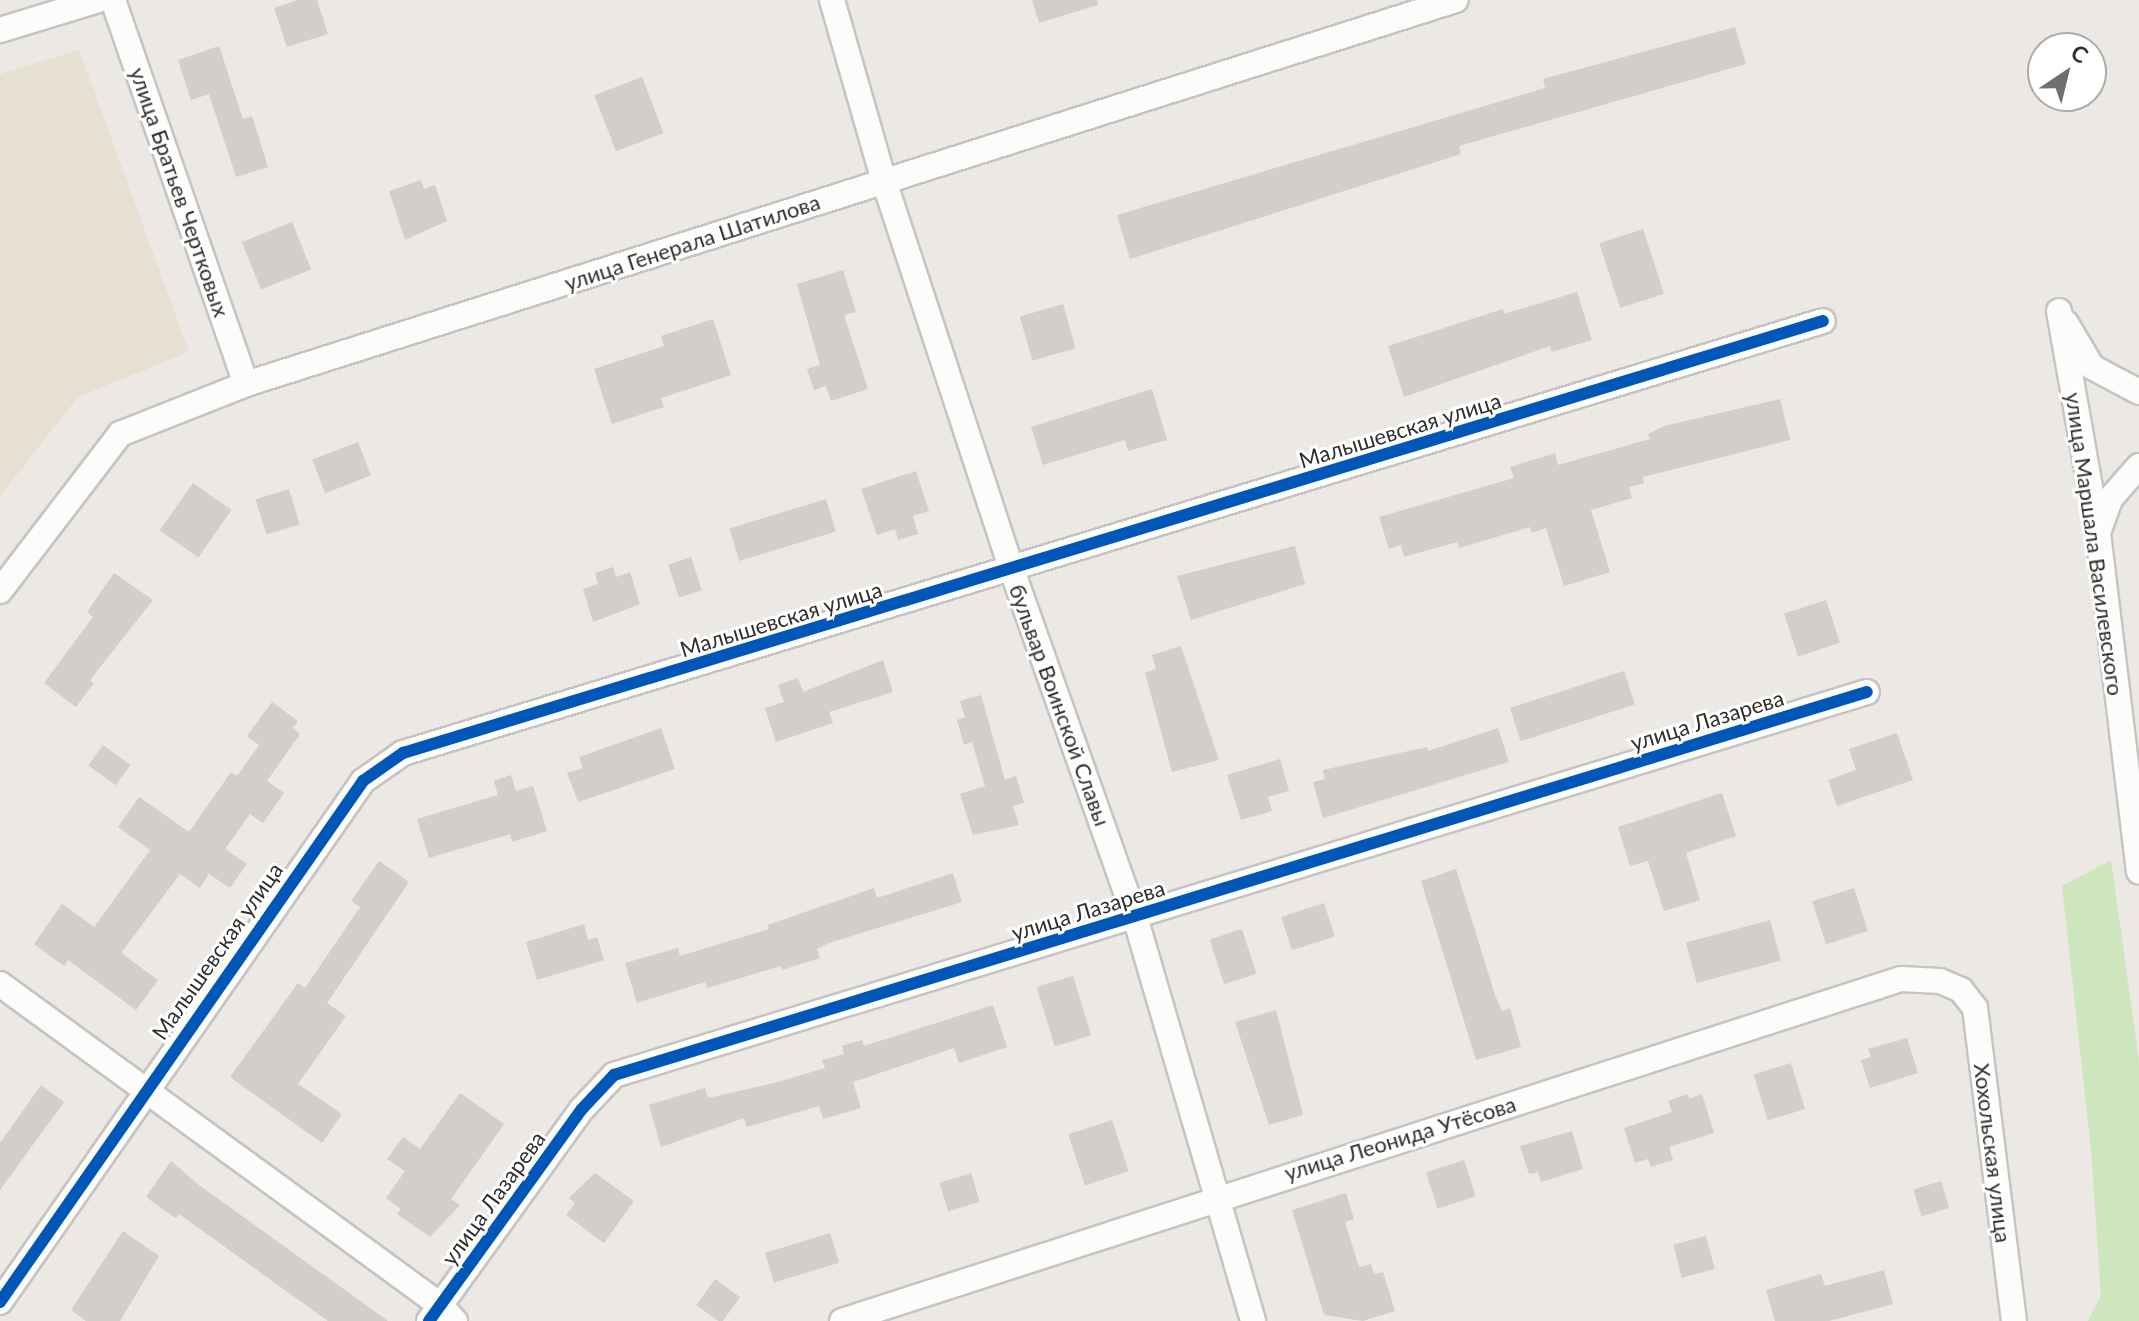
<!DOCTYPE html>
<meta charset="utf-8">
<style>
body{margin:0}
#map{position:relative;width:2139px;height:1321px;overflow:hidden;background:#ece8e4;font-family:Lato,sans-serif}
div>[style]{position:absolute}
.education>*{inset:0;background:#e6e0d3}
.green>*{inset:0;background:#cee6be}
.building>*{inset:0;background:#d1cecb;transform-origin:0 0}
.roads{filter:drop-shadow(2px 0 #c5c4c5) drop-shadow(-2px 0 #c5c4c5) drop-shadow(0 2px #c5c4c5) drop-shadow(0 -2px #c5c4c5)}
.minor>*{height:24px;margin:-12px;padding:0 12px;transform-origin:12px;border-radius:12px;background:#fcfcfb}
.cycleway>*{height:12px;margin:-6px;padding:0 6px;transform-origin:6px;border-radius:6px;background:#0057b8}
span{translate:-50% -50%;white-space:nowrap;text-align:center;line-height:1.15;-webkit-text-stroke:6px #fff;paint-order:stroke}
.street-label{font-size:22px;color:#2e2e2e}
.north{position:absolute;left:2027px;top:32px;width:80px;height:80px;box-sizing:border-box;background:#fff;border:2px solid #ababab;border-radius:50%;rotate:35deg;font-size:22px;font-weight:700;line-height:32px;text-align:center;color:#2e2e2e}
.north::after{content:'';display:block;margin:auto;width:28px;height:36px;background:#706f6e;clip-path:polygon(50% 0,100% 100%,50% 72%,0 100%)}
</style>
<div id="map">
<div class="education">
<div style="clip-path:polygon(79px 50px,189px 352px,78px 397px,0 496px,0 74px)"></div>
</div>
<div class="green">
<div style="clip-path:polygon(2111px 860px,2139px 1061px,2139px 1321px,2088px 1321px,2101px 1296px,2091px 1150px,2062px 886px)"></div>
</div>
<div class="building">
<div style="clip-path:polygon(297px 0,317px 0,328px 34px,287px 47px,274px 8px)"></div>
<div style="clip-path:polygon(1032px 0,1097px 0,1098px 5px,1039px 23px)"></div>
<div style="clip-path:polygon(1735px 27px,1746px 64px,1459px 146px,1461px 154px,1130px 259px,1117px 215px,1545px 88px,1543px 79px)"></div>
<div style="clip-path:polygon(219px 46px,243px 119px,252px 116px,268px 167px,236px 177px,209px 94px,191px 100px,178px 60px)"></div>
<div style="left:642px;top:77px;width:60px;height:51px;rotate:69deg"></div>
<div style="clip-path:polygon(421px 180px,424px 189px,435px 185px,447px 221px,405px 240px,389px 191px)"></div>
<div style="left:292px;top:222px;width:51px;height:54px;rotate:68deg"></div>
<div style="left:1643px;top:229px;width:68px;height:46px;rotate:72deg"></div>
<div style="clip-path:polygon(843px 270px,856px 312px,844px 315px,868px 389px,831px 401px,826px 386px,814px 390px,807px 369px,820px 365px,797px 284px)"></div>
<div style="clip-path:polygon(1577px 292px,1592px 340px,1552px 352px,1550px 346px,1404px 397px,1388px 346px,1503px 309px,1504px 314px)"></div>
<div style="left:1063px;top:304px;width:46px;height:45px;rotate:74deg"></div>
<div style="clip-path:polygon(713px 319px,731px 375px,661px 398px,664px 407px,612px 424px,594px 369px,664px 346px,661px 336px)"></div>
<div style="clip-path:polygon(1152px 389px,1167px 440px,1128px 451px,1125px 440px,1043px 465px,1031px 427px)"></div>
<div style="clip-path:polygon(1780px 399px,1790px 440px,1643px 477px,1644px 483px,1629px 487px,1632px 498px,1591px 510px,1610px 572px,1564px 586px,1546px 528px,1532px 533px,1530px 527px,1459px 548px,1457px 542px,1404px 557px,1401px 545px,1389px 549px,1379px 517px,1514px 478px,1510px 467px,1555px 453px,1558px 465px,1650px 439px,1648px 434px,1664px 426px)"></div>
<div style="left:358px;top:442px;width:36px;height:49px;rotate:69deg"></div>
<div style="clip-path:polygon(916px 471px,929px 511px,913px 516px,918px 534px,898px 540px,895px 529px,877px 535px,861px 489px)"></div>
<div style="left:193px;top:483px;width:47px;height:58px;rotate:35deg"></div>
<div style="left:289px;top:489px;width:37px;height:35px;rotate:73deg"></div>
<div style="left:826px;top:499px;width:34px;height:101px;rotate:73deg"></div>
<div style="clip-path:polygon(1295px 546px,1305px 584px,1191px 620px,1177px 576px)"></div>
<div style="left:691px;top:557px;width:35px;height:24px;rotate:72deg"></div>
<div style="clip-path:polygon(613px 567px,616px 577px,630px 572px,640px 604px,593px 622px,583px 589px,598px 584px,595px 573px)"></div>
<div style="clip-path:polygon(114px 573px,153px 600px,90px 680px,94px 683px,76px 707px,44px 683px,93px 617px,87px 612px)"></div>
<div style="left:1826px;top:600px;width:45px;height:44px;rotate:72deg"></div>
<div style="clip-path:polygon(1181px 646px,1219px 760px,1172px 772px,1145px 673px,1156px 669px,1152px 655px)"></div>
<div style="clip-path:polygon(883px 660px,893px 692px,829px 712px,833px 723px,776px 742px,765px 708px,784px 702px,778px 685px,798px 678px,803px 692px)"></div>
<div style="left:1624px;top:671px;width:35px;height:120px;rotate:72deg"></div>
<div style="clip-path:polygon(981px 695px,1005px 780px,1016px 776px,1024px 803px,1013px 806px,1019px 825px,973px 835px,960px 794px,985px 786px,972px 742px,964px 745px,957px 720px,965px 717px,960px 701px)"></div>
<div style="clip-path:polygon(272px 702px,298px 721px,293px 728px,300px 734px,267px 781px,284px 793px,263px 823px,250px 814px,225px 849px,247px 864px,230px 888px,209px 874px,200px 888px,180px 874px,121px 953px,158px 980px,136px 1010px,68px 960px,64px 966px,34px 944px,62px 904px,94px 927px,150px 850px,118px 827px,139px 797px,189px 832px,231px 772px,237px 776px,259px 745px,247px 736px)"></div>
<div style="clip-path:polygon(661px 728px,675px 769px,578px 802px,567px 773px,583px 768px,579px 757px)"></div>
<div style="clip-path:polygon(1498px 728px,1509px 762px,1323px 818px,1313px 782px,1325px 779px,1323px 770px,1427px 747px,1428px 751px)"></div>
<div style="clip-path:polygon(1897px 733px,1913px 780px,1837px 806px,1828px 780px,1856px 770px,1849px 749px)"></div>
<div style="left:103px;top:745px;width:34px;height:25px;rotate:36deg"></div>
<div style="clip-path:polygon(1280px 759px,1289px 791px,1268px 797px,1272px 811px,1241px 820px,1227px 775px)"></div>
<div style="clip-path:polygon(511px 775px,516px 791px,533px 786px,547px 831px,512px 842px,510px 834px,429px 858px,417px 819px,498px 795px,494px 781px)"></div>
<div style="clip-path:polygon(1722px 793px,1736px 836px,1686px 853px,1700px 900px,1664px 911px,1648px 861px,1630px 866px,1618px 827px)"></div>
<div style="clip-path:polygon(379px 861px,409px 882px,327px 1003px,346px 1016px,298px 1084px,342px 1114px,322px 1143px,230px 1077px,298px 983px,305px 988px,360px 907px,351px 901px)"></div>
<div style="clip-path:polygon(1456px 869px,1495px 995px,1502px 1011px,1510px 1008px,1521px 1047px,1476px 1060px,1421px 881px)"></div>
<div style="clip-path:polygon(953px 873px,962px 902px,829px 943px,817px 949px,820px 958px,782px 970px,781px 966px,707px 988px,705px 982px,637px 1003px,625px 963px,678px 948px,680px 956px,769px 929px,768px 925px,874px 888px,877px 898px)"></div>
<div style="left:1854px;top:888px;width:45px;height:44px;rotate:72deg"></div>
<div style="left:1324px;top:903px;width:35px;height:45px;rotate:72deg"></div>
<div style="left:1770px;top:920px;width:42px;height:87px;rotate:75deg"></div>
<div style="clip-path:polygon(584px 924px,588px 940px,597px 937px,604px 960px,537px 980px,526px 942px)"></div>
<div style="left:1242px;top:929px;width:47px;height:34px;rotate:72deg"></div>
<div style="left:1073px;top:976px;width:62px;height:38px;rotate:73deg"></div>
<div style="clip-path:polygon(993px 1005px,1007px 1047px,959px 1063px,954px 1048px,853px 1082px,861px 1108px,823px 1119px,819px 1106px,747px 1127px,744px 1118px,661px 1147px,649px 1105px,705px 1088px,708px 1098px,778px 1082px,825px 1068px,822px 1060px,844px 1054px,842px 1046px,862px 1040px,864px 1046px)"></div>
<div style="clip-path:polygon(1276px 1010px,1303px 1115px,1269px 1125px,1235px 1022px)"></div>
<div style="clip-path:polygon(1907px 1038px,1918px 1073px,1870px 1088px,1861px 1060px,1871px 1057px,1868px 1049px)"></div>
<div style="left:1791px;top:1063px;width:48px;height:39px;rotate:73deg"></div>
<div style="clip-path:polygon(41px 1085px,64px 1102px,0 1190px,0 1143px)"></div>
<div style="clip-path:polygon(460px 1093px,504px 1124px,451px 1199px,460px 1205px,430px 1237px,397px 1214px,401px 1209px,386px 1198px,405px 1171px,387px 1159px,403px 1137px,420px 1149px)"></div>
<div style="clip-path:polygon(1688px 1094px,1689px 1099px,1702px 1094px,1714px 1133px,1669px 1147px,1673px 1160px,1651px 1167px,1648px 1159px,1635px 1163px,1624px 1128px,1672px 1112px,1668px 1101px)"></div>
<div style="left:1112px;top:1120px;width:54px;height:46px;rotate:72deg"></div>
<div style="clip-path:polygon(1572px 1131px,1583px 1169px,1541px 1182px,1538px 1172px,1529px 1174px,1520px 1146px)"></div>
<div style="left:1464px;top:1160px;width:38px;height:40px;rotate:72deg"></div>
<div style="clip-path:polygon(171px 1161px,199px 1185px,388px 1321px,328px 1321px,179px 1214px,175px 1218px,146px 1197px)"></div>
<div style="clip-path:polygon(595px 1173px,634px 1201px,604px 1243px,566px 1215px,575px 1203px,569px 1198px)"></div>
<div style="left:971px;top:1173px;width:30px;height:33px;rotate:73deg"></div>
<div style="left:1941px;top:1181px;width:28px;height:29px;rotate:73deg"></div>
<div style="clip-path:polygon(1346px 1193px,1354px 1219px,1345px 1222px,1359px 1267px,1371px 1264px,1374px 1274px,1383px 1272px,1395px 1311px,1363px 1321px,1324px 1315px,1292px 1210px)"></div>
<div style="clip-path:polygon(123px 1231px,159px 1256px,120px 1321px,86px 1321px,71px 1310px)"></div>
<div style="left:830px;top:1233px;width:31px;height:68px;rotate:73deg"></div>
<div style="left:1706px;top:1236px;width:34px;height:34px;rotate:75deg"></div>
<div style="clip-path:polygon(1884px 1270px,1893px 1304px,1829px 1321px,1775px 1321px,1766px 1290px,1821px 1274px,1825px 1286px)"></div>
<div style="left:715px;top:1279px;width:31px;height:32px;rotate:36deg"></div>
</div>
<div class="roads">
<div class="minor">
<div style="left:113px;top:0;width:406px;rotate:70.9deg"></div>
<div style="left:832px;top:0;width:188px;rotate:74deg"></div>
<div style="left:884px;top:181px;width:410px;rotate:71.8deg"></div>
<div style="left:1012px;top:570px;width:368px;rotate:70.5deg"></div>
<div style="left:1135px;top:917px;width:421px;rotate:73.7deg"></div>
<div style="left:0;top:30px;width:102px;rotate:-17deg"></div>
<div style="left:2059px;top:311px;width:225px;rotate:80deg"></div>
<div style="left:2098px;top:533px;width:341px;rotate:83.1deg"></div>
<div style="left:2066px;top:323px;width:51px;rotate:59.4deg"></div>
<div style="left:2092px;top:367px;width:53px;rotate:28deg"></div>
<div style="left:2099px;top:530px;width:33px;rotate:-70deg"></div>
<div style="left:2110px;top:499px;width:44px;rotate:-48.7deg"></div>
<div style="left:0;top:591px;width:198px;rotate:-52.6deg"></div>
<div style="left:120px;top:434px;width:136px;rotate:-21.6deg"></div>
<div style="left:246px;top:384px;width:1269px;rotate:-17.61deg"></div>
<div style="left:0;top:984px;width:545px;rotate:36.11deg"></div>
<div style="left:440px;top:1305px;width:22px;rotate:47deg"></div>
<div style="left:0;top:1302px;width:635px;rotate:-55.13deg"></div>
<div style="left:363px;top:781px;width:49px;rotate:-35deg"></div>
<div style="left:403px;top:753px;width:1484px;rotate:-16.92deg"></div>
<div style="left:429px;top:1321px;width:261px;rotate:-54.2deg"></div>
<div style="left:582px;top:1109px;width:47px;rotate:-46.7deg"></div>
<div style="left:614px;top:1075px;width:1310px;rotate:-17deg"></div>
<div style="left:842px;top:1321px;width:1113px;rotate:-17.9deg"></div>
<div style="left:1901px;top:979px;width:39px;rotate:3deg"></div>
<div style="left:1940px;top:981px;width:23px;rotate:23deg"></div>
<div style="left:1961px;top:990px;width:23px;rotate:52deg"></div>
<div style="left:1975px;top:1008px;width:315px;rotate:82.9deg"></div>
</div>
</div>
<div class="cycleway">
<div style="left:0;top:1302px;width:635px;rotate:-55.13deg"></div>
<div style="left:363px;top:781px;width:49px;rotate:-35deg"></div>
<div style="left:403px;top:753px;width:1484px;rotate:-16.92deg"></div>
<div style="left:429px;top:1321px;width:261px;rotate:-54.2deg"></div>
<div style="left:582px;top:1109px;width:47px;rotate:-46.7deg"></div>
<div style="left:614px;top:1075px;width:1310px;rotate:-17deg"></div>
</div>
<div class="street-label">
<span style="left:180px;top:192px;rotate:71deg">улица Братьев Чертковых</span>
<span style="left:692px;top:242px;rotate:-18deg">улица Генерала Шатилова</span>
<span style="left:1400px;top:430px;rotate:-17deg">Малышевская улица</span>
<span style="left:2095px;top:544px;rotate:82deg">улица Маршала Василевского</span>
<span style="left:781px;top:619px;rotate:-17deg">Малышевская улица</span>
<span style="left:1060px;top:705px;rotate:70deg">бульвар Воинской Славы</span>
<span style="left:1707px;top:720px;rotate:-17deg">улица Лазарева</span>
<span style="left:1088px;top:910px;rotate:-17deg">улица Лазарева</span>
<span style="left:217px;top:951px;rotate:-55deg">Малышевская улица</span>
<span style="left:1400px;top:1138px;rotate:-17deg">улица Леонида Утёсова</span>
<span style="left:1993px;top:1153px;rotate:83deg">Хохольская улица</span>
<span style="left:493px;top:1198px;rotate:-54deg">улица Лазарева</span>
</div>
<div class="north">С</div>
</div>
